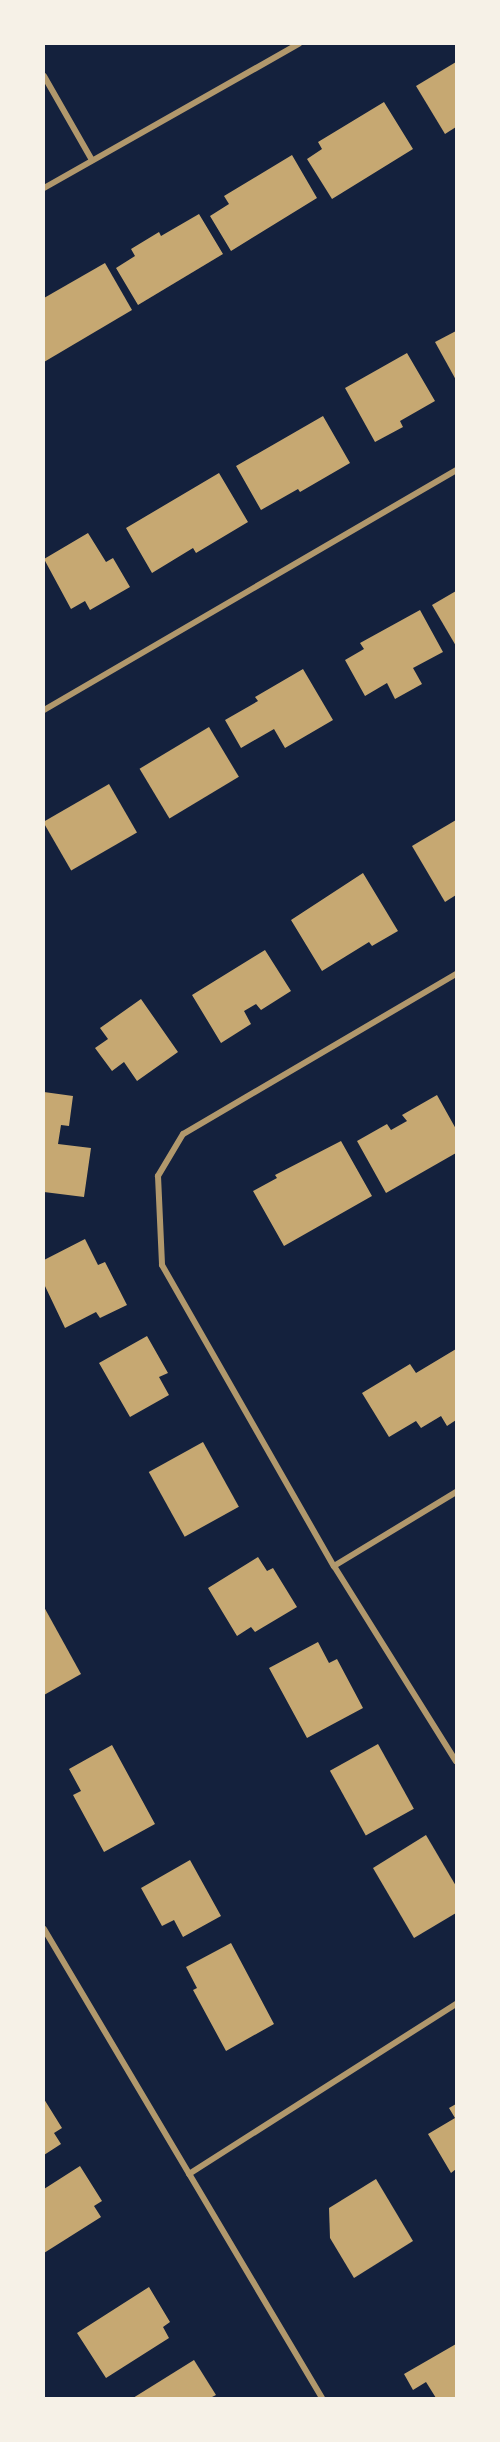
<!DOCTYPE html>
<style>
body{margin:0}
#map{position:relative;width:500px;height:2442px;overflow:hidden;background:#14213d;font-family:Raleway,sans-serif}
div>[style]{position:absolute}
.building>*{inset:0;background:#c6a872;transform-origin:0 0}
.minor>*{height:6px;margin:-3px;padding:0 3px;transform-origin:3px;border-radius:3px;background:#b1986c}
span{translate:-50% -50%;white-space:nowrap;text-align:center;line-height:1.15;-webkit-text-stroke:5px #f6f1e7;paint-order:stroke}
.frame{position:absolute;inset:0;border:45px solid #f6f1e7;pointer-events:none}
</style>
<div id="map">
<div class="building">
<div style="clip-path:polygon(456px 62px,456px 127px,445px 134px,416px 86px)"></div>
<div style="clip-path:polygon(384px 102px,413px 149px,332px 199px,307px 159px,322px 149px,318px 142px)"></div>
<div style="clip-path:polygon(292px 155px,317px 198px,231px 251px,210px 216px,229px 204px,224px 196px)"></div>
<div style="clip-path:polygon(199px 214px,223px 254px,138px 305px,116px 268px,135px 256px,131px 249px,159px 232px,161px 236px)"></div>
<div style="clip-path:polygon(105px 263px,132px 310px,44px 362px,44px 298px)"></div>
<div style="clip-path:polygon(456px 331px,456px 380px,435px 342px)"></div>
<div style="clip-path:polygon(407px 353px,435px 401px,400px 421px,403px 427px,375px 442px,345px 388px)"></div>
<div style="clip-path:polygon(323px 416px,350px 463px,300px 492px,298px 489px,261px 510px,236px 466px)"></div>
<div style="clip-path:polygon(219px 473px,248px 522px,196px 553px,193px 548px,152px 573px,126px 528px)"></div>
<div style="clip-path:polygon(88px 533px,106px 562px,113px 558px,130px 587px,90px 610px,85px 601px,71px 609px,44px 559px)"></div>
<div style="clip-path:polygon(456px 591px,456px 646px,432px 605px)"></div>
<div style="clip-path:polygon(420px 610px,443px 652px,413px 668px,422px 684px,395px 699px,387px 683px,365px 696px,345px 660px,364px 649px,360px 643px)"></div>
<div style="clip-path:polygon(303px 669px,333px 720px,285px 748px,274px 729px,241px 748px,225px 720px,258px 701px,255px 697px)"></div>
<div style="left:209px;top:727px;width:58px;height:81px;rotate:59deg"></div>
<div style="left:109px;top:784px;width:56px;height:76px;rotate:60deg"></div>
<div style="clip-path:polygon(456px 820px,456px 895px,445px 902px,412px 846px)"></div>
<div style="clip-path:polygon(363px 873px,398px 931px,372px 946px,369px 942px,322px 971px,291px 920px)"></div>
<div style="clip-path:polygon(265px 950px,291px 991px,261px 1010px,256px 1004px,244px 1011px,251px 1024px,221px 1043px,192px 995px)"></div>
<div style="clip-path:polygon(141px 999px,178px 1052px,137px 1081px,124px 1062px,112px 1071px,95px 1048px,108px 1039px,100px 1028px)"></div>
<div style="clip-path:polygon(44px 1092px,73px 1096px,69px 1126px,61px 1125px,58px 1144px,91px 1148px,84px 1197px,44px 1192px)"></div>
<div style="clip-path:polygon(437px 1095px,456px 1129px,456px 1153px,386px 1193px,357px 1141px,387px 1124px,391px 1130px,407px 1121px,402px 1115px)"></div>
<div style="clip-path:polygon(341px 1141px,372px 1196px,284px 1246px,253px 1191px,277px 1178px,275px 1175px)"></div>
<div style="clip-path:polygon(85px 1239px,98px 1265px,105px 1262px,127px 1305px,100px 1318px,96px 1312px,65px 1328px,44px 1284px,44px 1260px)"></div>
<div style="clip-path:polygon(147px 1336px,168px 1373px,159px 1377px,169px 1395px,130px 1417px,99px 1363px)"></div>
<div style="clip-path:polygon(456px 1349px,456px 1420px,447px 1426px,441px 1416px,421px 1428px,416px 1421px,389px 1437px,362px 1393px,410px 1364px,416px 1373px)"></div>
<div style="left:203px;top:1442px;width:74px;height:62px;rotate:61deg"></div>
<div style="clip-path:polygon(258px 1557px,267px 1571px,273px 1568px,297px 1607px,255px 1632px,251px 1627px,237px 1636px,208px 1588px)"></div>
<div style="clip-path:polygon(44px 1607px,81px 1674px,44px 1695px)"></div>
<div style="clip-path:polygon(318px 1642px,329px 1663px,337px 1659px,363px 1708px,307px 1738px,269px 1668px)"></div>
<div style="left:378px;top:1744px;width:74px;height:55px;rotate:61deg"></div>
<div style="clip-path:polygon(112px 1745px,155px 1824px,104px 1852px,73px 1795px,81px 1791px,69px 1769px)"></div>
<div style="clip-path:polygon(426px 1835px,456px 1886px,456px 1913px,414px 1938px,373px 1868px)"></div>
<div style="clip-path:polygon(190px 1860px,221px 1916px,183px 1937px,174px 1920px,162px 1926px,141px 1888px)"></div>
<div style="clip-path:polygon(231px 1943px,274px 2024px,226px 2051px,193px 1990px,197px 1988px,186px 1967px)"></div>
<div style="clip-path:polygon(44px 2099px,62px 2128px,54px 2133px,61px 2144px,44px 2155px)"></div>
<div style="clip-path:polygon(456px 2104px,456px 2169px,451px 2173px,428px 2134px,455px 2118px,449px 2108px)"></div>
<div style="clip-path:polygon(80px 2166px,102px 2201px,94px 2206px,101px 2217px,44px 2253px,44px 2189px)"></div>
<div style="clip-path:polygon(376px 2179px,413px 2241px,354px 2278px,330px 2238px,329px 2208px)"></div>
<div style="clip-path:polygon(149px 2287px,170px 2322px,163px 2327px,169px 2338px,106px 2378px,77px 2333px)"></div>
<div style="clip-path:polygon(456px 2344px,456px 2398px,436px 2398px,426px 2382px,413px 2390px,404px 2374px)"></div>
<div style="clip-path:polygon(194px 2360px,216px 2395px,210px 2398px,133px 2398px)"></div>
</div>
<div class="minor">
<div style="left:44px;top:76px;width:97px;rotate:60.3deg"></div>
<div style="left:44px;top:188px;width:293px;rotate:-29.5deg"></div>
<div style="left:44px;top:710px;width:477px;rotate:-30.2deg"></div>
<div style="left:456px;top:974px;width:316px;rotate:149.6deg"></div>
<div style="left:183px;top:1134px;width:49px;rotate:120.8deg"></div>
<div style="left:158px;top:1176px;width:89px;rotate:87.4deg"></div>
<div style="left:162px;top:1265px;width:347px;rotate:60.3deg"></div>
<div style="left:334px;top:1566px;width:230px;rotate:58deg"></div>
<div style="left:334px;top:1566px;width:143px;rotate:-31.2deg"></div>
<div style="left:44px;top:1929px;width:545px;rotate:59.34deg"></div>
<div style="left:189px;top:2174px;width:317px;rotate:-32.5deg"></div>
</div>
<div class="frame"></div>
</div>
